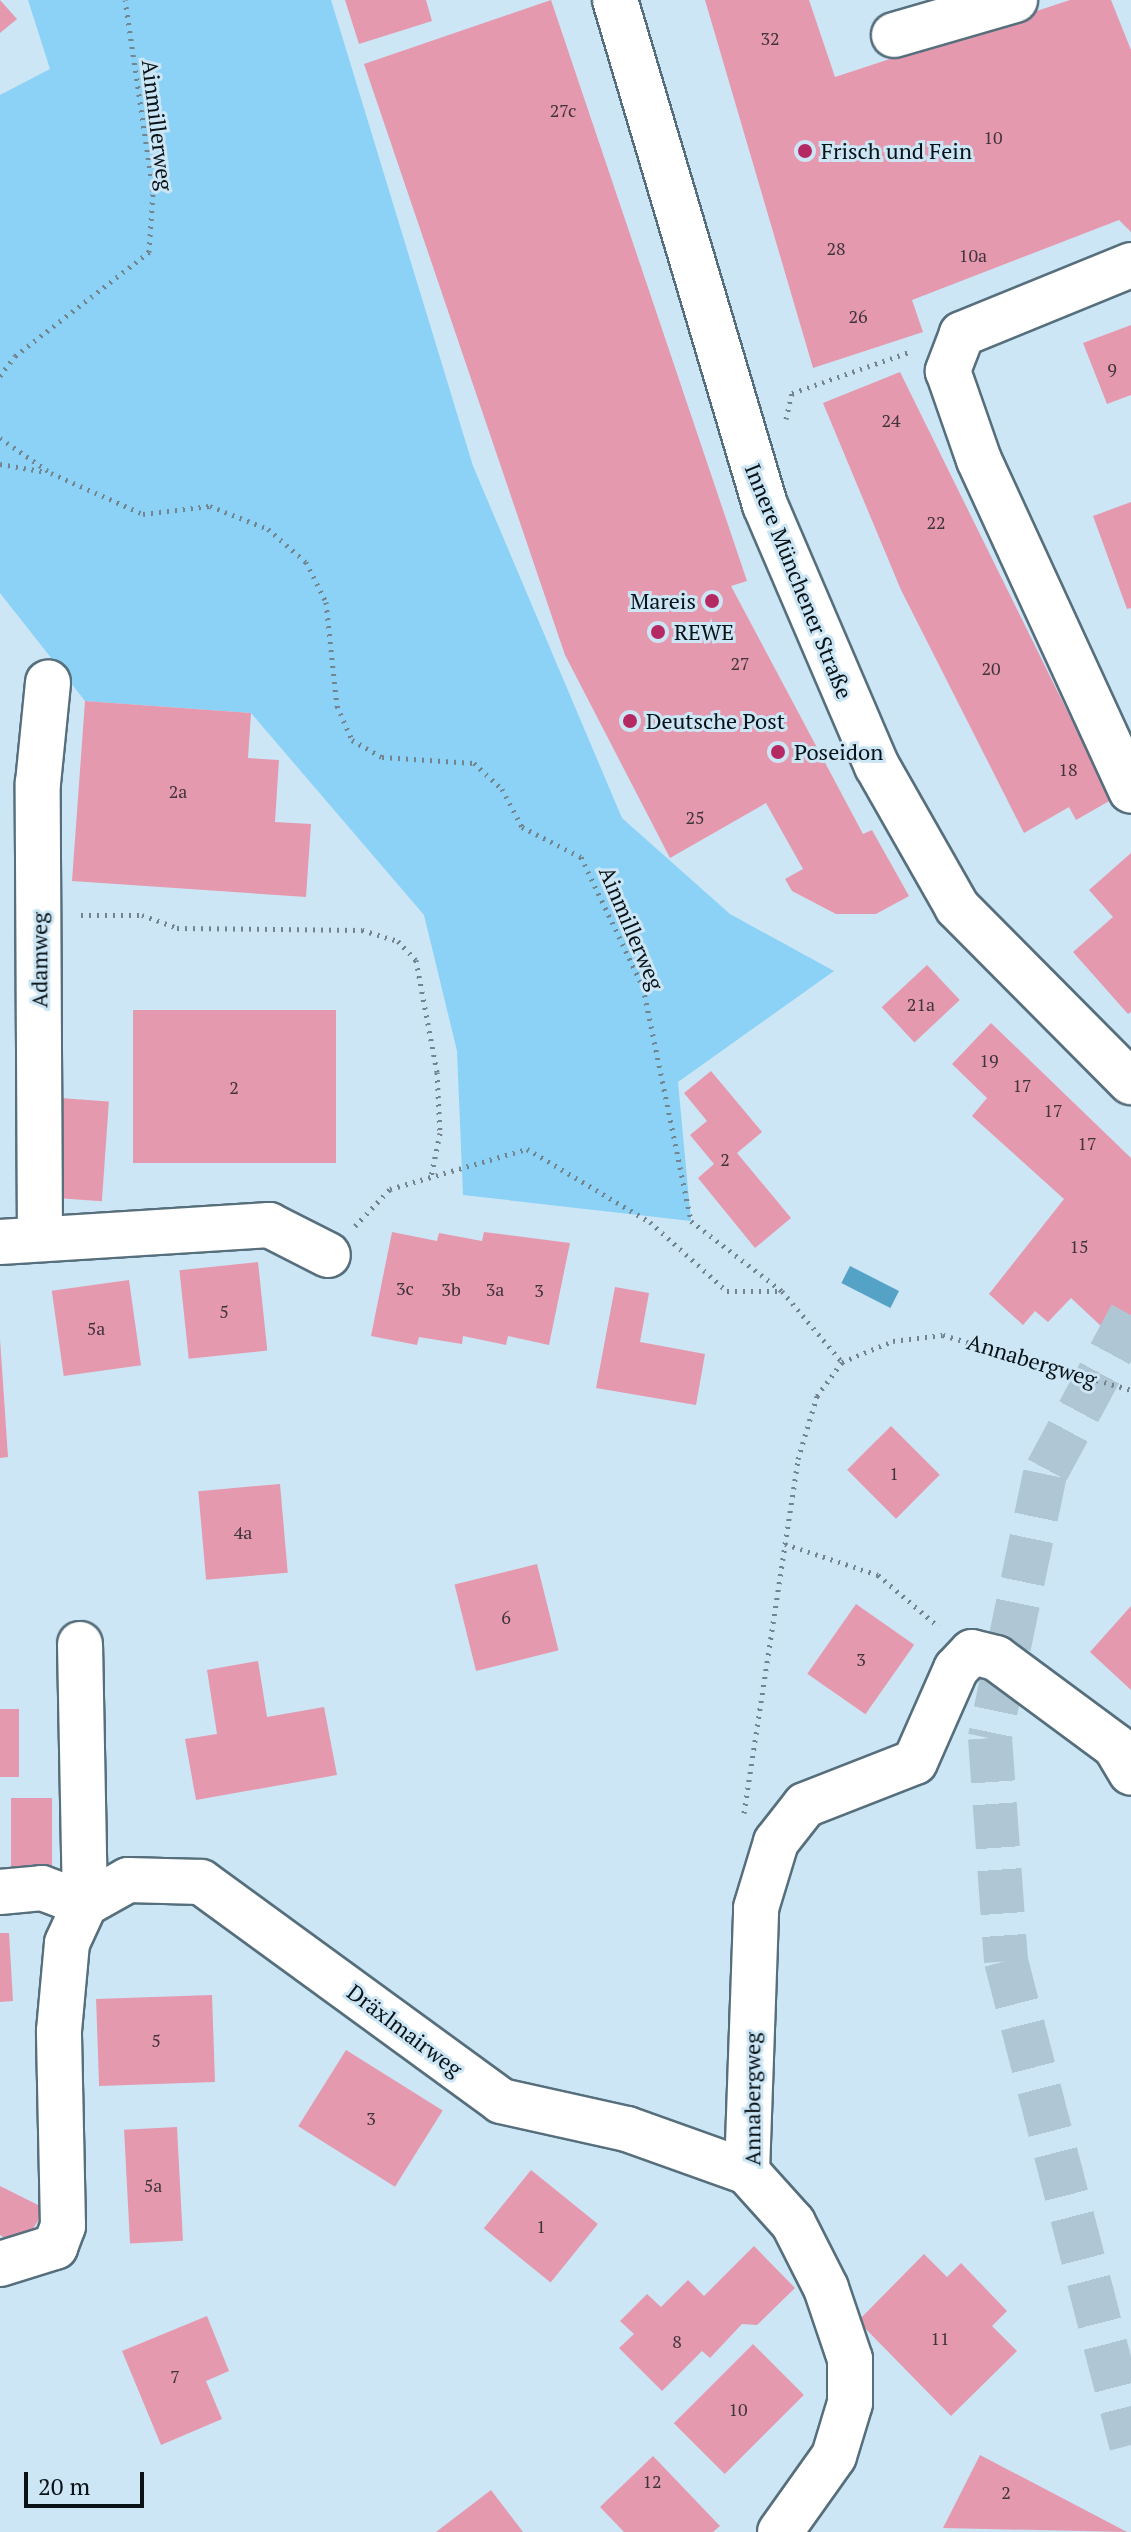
<!DOCTYPE html>
<meta charset="utf-8">
<style>
body{margin:0}
#map{position:relative;width:1131px;height:2532px;overflow:hidden;background:#cce6f5;font-family:"PT Serif",serif}
div>[style]{position:absolute}
.green>*{inset:0;background:#8cd2f6}
.water>*{inset:0;background:#55a2c7;transform-origin:0 0}
.building>*{inset:0;background:#e599af;transform-origin:0 0}
.major-tunnel>*{height:44px;margin-top:-22px;transform-origin:0;background:repeating-linear-gradient(90deg,#afc6d4 0 44px,transparent 0 66px)}
.path>*{height:5px;margin-top:-2.5px;transform-origin:0;background:repeating-linear-gradient(90deg,#72848e 0 2px,transparent 0 8px)}
.roads{filter:drop-shadow(2px 0 #576f7c) drop-shadow(-2px 0 #576f7c) drop-shadow(0 2px #576f7c) drop-shadow(0 -2px #576f7c)}
.minor>*{height:44px;margin:-22px;padding:0 22px;transform-origin:22px;border-radius:22px;background:#fff}
.dots>*{width:22px;height:22px;translate:-50% -50%;box-sizing:border-box;border:4px solid #cce6f5;border-radius:50%}
span{translate:-50% -50%;white-space:nowrap;text-align:center;line-height:1.15;-webkit-text-stroke:6px #cce6f5;paint-order:stroke}
.number-label{font-size:18px;color:#40343d}
.number-label span{-webkit-text-stroke-width:0}
.street-label{font-size:22px;color:#091317}
.poi-label{font-size:22px;color:#091317}
.left{translate:0 -50%;text-align:left}
.right{translate:-100% -50%;text-align:right}
.scale{position:absolute;left:24px;top:2472px;width:120px;height:36px;box-sizing:border-box;border:4px solid #091317;border-top:0;padding-left:10px;font-size:24px;line-height:28px;white-space:nowrap;color:#091317;-webkit-text-stroke:6px #cce6f5;paint-order:stroke}
</style>
<div id="map">
<div class="green">
<div style="clip-path:polygon(28px 0,331px 0,473px 466px,622px 818px,730px 914px,834px 971px,678px 1082px,691px 1221px,463px 1195px,457px 1051px,424px 915px,251px 713px,85px 701px,0 593px,0 95px,50px 69px)"></div>
</div>
<div class="water">
<div style="left:850px;top:1266px;width:55px;height:19px;rotate:27deg"></div>
</div>
<div class="building">
<div style="clip-path:polygon(0 0,17px 19px,0 33px)"></div>
<div style="clip-path:polygon(345px 0,426px 0,432px 21px,359px 44px)"></div>
<div style="clip-path:polygon(551px 0,747px 581px,731px 586px,863px 834px,872px 830px,909px 896px,876px 914px,836px 914px,792px 891px,785px 879px,803px 869px,766px 803px,670px 858px,565px 655px,364px 64px)"></div>
<div style="clip-path:polygon(705px 0,809px 0,835px 77px,1070px 0,1111px 0,1131px 50px,1131px 232px,1119px 220px,912px 300px,923px 332px,813px 368px)"></div>
<div style="clip-path:polygon(1131px 325px,1131px 395px,1107px 404px,1083px 343px)"></div>
<div style="clip-path:polygon(900px 372px,1111px 800px,1076px 820px,1069px 807px,1024px 833px,901px 590px,823px 403px)"></div>
<div style="clip-path:polygon(1131px 502px,1131px 608px,1127px 609px,1093px 516px)"></div>
<div style="clip-path:polygon(85px 701px,251px 713px,248px 758px,279px 760px,275px 822px,311px 824px,306px 897px,72px 881px)"></div>
<div style="clip-path:polygon(1131px 853px,1131px 1012px,1128px 1014px,1073px 952px,1113px 917px,1089px 890px)"></div>
<div style="left:927px;top:965px;width:48px;height:62px;rotate:47deg"></div>
<div style="left:133px;top:1010px;width:203px;height:153px"></div>
<div style="clip-path:polygon(991px 1023px,1131px 1158px,1131px 1354px,1071px 1298px,1048px 1322px,1035px 1311px,1023px 1325px,989px 1294px,1064px 1199px,972px 1116px,987px 1098px,952px 1064px)"></div>
<div style="clip-path:polygon(711px 1071px,762px 1132px,737px 1153px,791px 1218px,755px 1248px,698px 1178px,714px 1164px,690px 1135px,707px 1121px,684px 1093px)"></div>
<div style="left:60px;top:1098px;width:49px;height:100px;rotate:4deg"></div>
<div style="clip-path:polygon(392px 1232px,437px 1241px,439px 1233px,482px 1241px,484px 1232px,570px 1243px,549px 1345px,508px 1336px,506px 1345px,463px 1336px,462px 1344px,419px 1337px,417px 1345px,371px 1336px)"></div>
<div style="left:258px;top:1262px;width:89px;height:79px;rotate:84deg"></div>
<div style="left:129px;top:1280px;width:86px;height:78px;rotate:82deg"></div>
<div style="clip-path:polygon(615px 1287px,649px 1293px,640px 1342px,705px 1354px,696px 1405px,596px 1388px)"></div>
<div style="clip-path:polygon(0 1339px,8px 1457px,0 1458px)"></div>
<div style="left:891px;top:1426px;width:69px;height:62px;rotate:45deg"></div>
<div style="left:280px;top:1484px;width:89px;height:82px;rotate:85deg"></div>
<div style="left:537px;top:1564px;width:89px;height:85px;rotate:76deg"></div>
<div style="left:856px;top:1604px;width:71px;height:85px;rotate:35deg"></div>
<div style="clip-path:polygon(1131px 1606px,1131px 1690px,1090px 1652px)"></div>
<div style="clip-path:polygon(258px 1661px,267px 1717px,324px 1707px,337px 1775px,196px 1800px,185px 1739px,217px 1734px,207px 1670px)"></div>
<div style="left:0;top:1709px;width:19px;height:68px"></div>
<div style="left:11px;top:1798px;width:41px;height:84px"></div>
<div style="clip-path:polygon(0 1933px,9px 1933px,13px 2001px,0 2002px)"></div>
<div style="left:212px;top:1995px;width:87px;height:116px;rotate:88deg"></div>
<div style="left:346px;top:2050px;width:114px;height:90px;rotate:32deg"></div>
<div style="left:177px;top:2127px;width:114px;height:53px;rotate:87deg"></div>
<div style="left:531px;top:2170px;width:86px;height:75px;rotate:39deg"></div>
<div style="clip-path:polygon(0 2186px,46px 2209px,20px 2248px,0 2235px)"></div>
<div style="clip-path:polygon(754px 2246px,795px 2288px,757px 2325px,742px 2324px,710px 2358px,702px 2351px,662px 2391px,619px 2348px,634px 2334px,620px 2321px,647px 2294px,661px 2307px,688px 2280px,704px 2296px)"></div>
<div style="clip-path:polygon(924px 2254px,947px 2277px,961px 2263px,1007px 2311px,992px 2326px,1017px 2351px,951px 2416px,858px 2321px)"></div>
<div style="clip-path:polygon(207px 2316px,229px 2371px,206px 2381px,222px 2419px,161px 2445px,122px 2351px)"></div>
<div style="left:753px;top:2344px;width:72px;height:112px;rotate:45deg"></div>
<div style="clip-path:polygon(980px 2455px,1127px 2532px,943px 2528px)"></div>
<div style="clip-path:polygon(653px 2456px,720px 2526px,713px 2532px,624px 2532px,600px 2507px)"></div>
<div style="clip-path:polygon(491px 2490px,523px 2532px,436px 2532px)"></div>
</div>
<div class="major-tunnel">
<div style="left:1131px;top:1315px;width:181px;rotate:118.4deg"></div>
<div style="left:1045px;top:1474px;width:270px;rotate:101.8deg"></div>
<div style="left:990px;top:1738px;width:224px;rotate:85.9deg"></div>
<div style="left:1006px;top:1961px;width:500px;rotate:75.5deg"></div>
</div>
<div class="path">
<div style="left:0;top:376px;width:25px;rotate:-53deg"></div>
<div style="left:15px;top:356px;width:170px;rotate:-37.8deg"></div>
<div style="left:149px;top:252px;width:61px;rotate:-86.2deg"></div>
<div style="left:153px;top:191px;width:193px;rotate:-98.3deg"></div>
<div style="left:786px;top:419px;width:27px;rotate:-77deg"></div>
<div style="left:792px;top:393px;width:127px;rotate:-19.3deg"></div>
<div style="left:0;top:438px;width:62px;rotate:34.5deg"></div>
<div style="left:51px;top:473px;width:101px;rotate:24deg"></div>
<div style="left:143px;top:514px;width:67px;rotate:-6.8deg"></div>
<div style="left:210px;top:506px;width:62px;rotate:21.6deg"></div>
<div style="left:268px;top:529px;width:50px;rotate:41deg"></div>
<div style="left:306px;top:562px;width:45px;rotate:63.4deg"></div>
<div style="left:326px;top:602px;width:105px;rotate:84deg"></div>
<div style="left:337px;top:706px;width:37px;rotate:66deg"></div>
<div style="left:352px;top:740px;width:34px;rotate:30deg"></div>
<div style="left:382px;top:757px;width:92px;rotate:3.7deg"></div>
<div style="left:474px;top:763px;width:38px;rotate:43deg"></div>
<div style="left:502px;top:789px;width:43px;rotate:62.2deg"></div>
<div style="left:522px;top:827px;width:66px;rotate:27deg"></div>
<div style="left:581px;top:857px;width:144px;rotate:64.5deg"></div>
<div style="left:643px;top:987px;width:239px;rotate:78.4deg"></div>
<div style="left:691px;top:1221px;width:115px;rotate:37.6deg"></div>
<div style="left:782px;top:1291px;width:93px;rotate:49.8deg"></div>
<div style="left:842px;top:1362px;width:55px;rotate:-22.4deg"></div>
<div style="left:893px;top:1341px;width:50px;rotate:-6.8deg"></div>
<div style="left:943px;top:1335px;width:196px;rotate:16.3deg"></div>
<div style="left:0;top:464px;width:47px;rotate:9.9deg"></div>
<div style="left:81px;top:915px;width:61px"></div>
<div style="left:142px;top:915px;width:37px;rotate:20deg"></div>
<div style="left:177px;top:928px;width:185px;rotate:0.6deg"></div>
<div style="left:362px;top:930px;width:38px;rotate:17deg"></div>
<div style="left:398px;top:941px;width:26px;rotate:47deg"></div>
<div style="left:416px;top:960px;width:114px;rotate:79.4deg"></div>
<div style="left:437px;top:1072px;width:61px;rotate:87.2deg"></div>
<div style="left:440px;top:1133px;width:45px;rotate:101.6deg"></div>
<div style="left:355px;top:1226px;width:51px;rotate:-46.6deg"></div>
<div style="left:390px;top:1189px;width:143px;rotate:-16.3deg"></div>
<div style="left:527px;top:1149px;width:143px;rotate:30.7deg"></div>
<div style="left:650px;top:1222px;width:103px;rotate:41.9deg"></div>
<div style="left:727px;top:1291px;width:54px"></div>
<div style="left:785px;top:1544px;width:98px;rotate:18.4deg"></div>
<div style="left:878px;top:1575px;width:80px;rotate:40.4deg"></div>
<div style="left:744px;top:1813px;width:358px;rotate:-81.3deg"></div>
<div style="left:798px;top:1459px;width:66px;rotate:-73.2deg"></div>
<div style="left:817px;top:1396px;width:42px;rotate:-53.7deg"></div>
</div>
<div class="roads">
<div class="minor">
<div style="left:615px;top:0;width:527px;rotate:73.46deg"></div>
<div style="left:765px;top:505px;width:284px;rotate:66.8deg"></div>
<div style="left:877px;top:766px;width:162px;rotate:60.4deg"></div>
<div style="left:957px;top:907px;width:247px;rotate:45.2deg"></div>
<div style="left:894px;top:35px;width:126px;rotate:-16.1deg"></div>
<div style="left:1131px;top:265px;width:183px;rotate:157.8deg"></div>
<div style="left:962px;top:334px;width:40px;rotate:111deg"></div>
<div style="left:948px;top:371px;width:94px;rotate:70.8deg"></div>
<div style="left:979px;top:460px;width:364px;rotate:65.3deg"></div>
<div style="left:40px;top:1239px;width:456px;rotate:-90.3deg"></div>
<div style="left:38px;top:783px;width:101px;rotate:-84.3deg"></div>
<div style="left:0;top:1242px;width:270px;rotate:-3.6deg"></div>
<div style="left:269px;top:1225px;width:66px;rotate:27deg"></div>
<div style="left:80px;top:1644px;width:260px;rotate:88.9deg"></div>
<div style="left:0;top:1892px;width:42px;rotate:-5.4deg"></div>
<div style="left:42px;top:1888px;width:46px;rotate:20.4deg"></div>
<div style="left:0;top:2264px;width:58px;rotate:-17.2deg"></div>
<div style="left:55px;top:2247px;width:22px;rotate:-69deg"></div>
<div style="left:63px;top:2226px;width:195px;rotate:-91.2deg"></div>
<div style="left:59px;top:2031px;width:88px;rotate:-84.8deg"></div>
<div style="left:67px;top:1943px;width:43px;rotate:-65.2deg"></div>
<div style="left:85px;top:1904px;width:49px;rotate:-29.2deg"></div>
<div style="left:128px;top:1880px;width:73px;rotate:1.6deg"></div>
<div style="left:201px;top:1882px;width:371px;rotate:36.1deg"></div>
<div style="left:501px;top:2101px;width:129px;rotate:12.5deg"></div>
<div style="left:627px;top:2129px;width:127px;rotate:19.7deg"></div>
<div style="left:780px;top:2532px;width:93px;rotate:-54.6deg"></div>
<div style="left:834px;top:2456px;width:55px;rotate:-73.2deg"></div>
<div style="left:850px;top:2403px;width:44px;rotate:-90deg"></div>
<div style="left:850px;top:2359px;width:75px;rotate:-108.7deg"></div>
<div style="left:826px;top:2288px;width:73px;rotate:-116.9deg"></div>
<div style="left:793px;top:2223px;width:69px;rotate:-132deg"></div>
<div style="left:747px;top:2172px;width:264px;rotate:-88deg"></div>
<div style="left:756px;top:1908px;width:69px;rotate:-73.1deg"></div>
<div style="left:776px;top:1842px;width:47px;rotate:-51.9deg"></div>
<div style="left:805px;top:1805px;width:118px;rotate:-21.4deg"></div>
<div style="left:915px;top:1762px;width:102px;rotate:-66.2deg"></div>
<div style="left:956px;top:1669px;width:23px;rotate:-47deg"></div>
<div style="left:972px;top:1652px;width:25px;rotate:14deg"></div>
<div style="left:996px;top:1658px;width:148px;rotate:36.5deg"></div>
<div style="left:1115px;top:1746px;width:31px;rotate:59deg"></div>
</div>
</div>
<div class="dots">
<div style="left:805px;top:151px;background:#b52963"></div>
<div style="left:712px;top:601px;background:#b52963"></div>
<div style="left:658px;top:632px;background:#b52963"></div>
<div style="left:630px;top:721px;background:#b52963"></div>
<div style="left:778px;top:752px;background:#b52963"></div>
</div>
<div class="number-label">
<span style="left:770px;top:38px">32</span>
<span style="left:563px;top:110px">27c</span>
<span style="left:993px;top:137px">10</span>
<span style="left:836px;top:248px">28</span>
<span style="left:973px;top:255px">10a</span>
<span style="left:858px;top:316px">26</span>
<span style="left:1112px;top:369px">9</span>
<span style="left:891px;top:420px">24</span>
<span style="left:936px;top:522px">22</span>
<span style="left:740px;top:663px">27</span>
<span style="left:991px;top:668px">20</span>
<span style="left:1068px;top:769px">18</span>
<span style="left:178px;top:791px">2a</span>
<span style="left:695px;top:817px">25</span>
<span style="left:921px;top:1004px">21a</span>
<span style="left:989px;top:1060px">19</span>
<span style="left:1022px;top:1085px">17</span>
<span style="left:234px;top:1087px">2</span>
<span style="left:1053px;top:1110px">17</span>
<span style="left:1087px;top:1143px">17</span>
<span style="left:725px;top:1159px">2</span>
<span style="left:1079px;top:1246px">15</span>
<span style="left:405px;top:1288px">3c</span>
<span style="left:451px;top:1289px">3b</span>
<span style="left:495px;top:1289px">3a</span>
<span style="left:539px;top:1290px">3</span>
<span style="left:224px;top:1311px">5</span>
<span style="left:96px;top:1328px">5a</span>
<span style="left:894px;top:1473px">1</span>
<span style="left:243px;top:1532px">4a</span>
<span style="left:506px;top:1617px">6</span>
<span style="left:861px;top:1659px">3</span>
<span style="left:156px;top:2040px">5</span>
<span style="left:371px;top:2118px">3</span>
<span style="left:153px;top:2185px">5a</span>
<span style="left:541px;top:2226px">1</span>
<span style="left:940px;top:2338px">11</span>
<span style="left:677px;top:2341px">8</span>
<span style="left:175px;top:2376px">7</span>
<span style="left:738px;top:2409px">10</span>
<span style="left:652px;top:2481px">12</span>
<span style="left:1006px;top:2492px">2</span>
</div>
<div class="street-label">
<span style="left:158px;top:125px;rotate:83deg">Ainmillerweg</span>
<span style="left:799px;top:581px;rotate:68deg">Innere Münchener Straße</span>
<span style="left:632px;top:928px;rotate:67deg">Ainmillerweg</span>
<span style="left:39px;top:960px;rotate:-90deg">Adamweg</span>
<span style="left:1032px;top:1360px;rotate:17deg">Annabergweg</span>
<span style="left:405px;top:2030px;rotate:37deg">Dräxlmairweg</span>
<span style="left:752px;top:2099px;rotate:-90deg">Annabergweg</span>
</div>
<div class="poi-label">
<span class="left" style="left:821px;top:151px">Frisch und Fein</span>
<span class="right" style="left:696px;top:601px">Mareis</span>
<span class="left" style="left:674px;top:632px">REWE</span>
<span class="left" style="left:646px;top:721px">Deutsche Post</span>
<span class="left" style="left:794px;top:752px">Poseidon</span>
</div>
<div class="scale">20 m</div>
</div>
